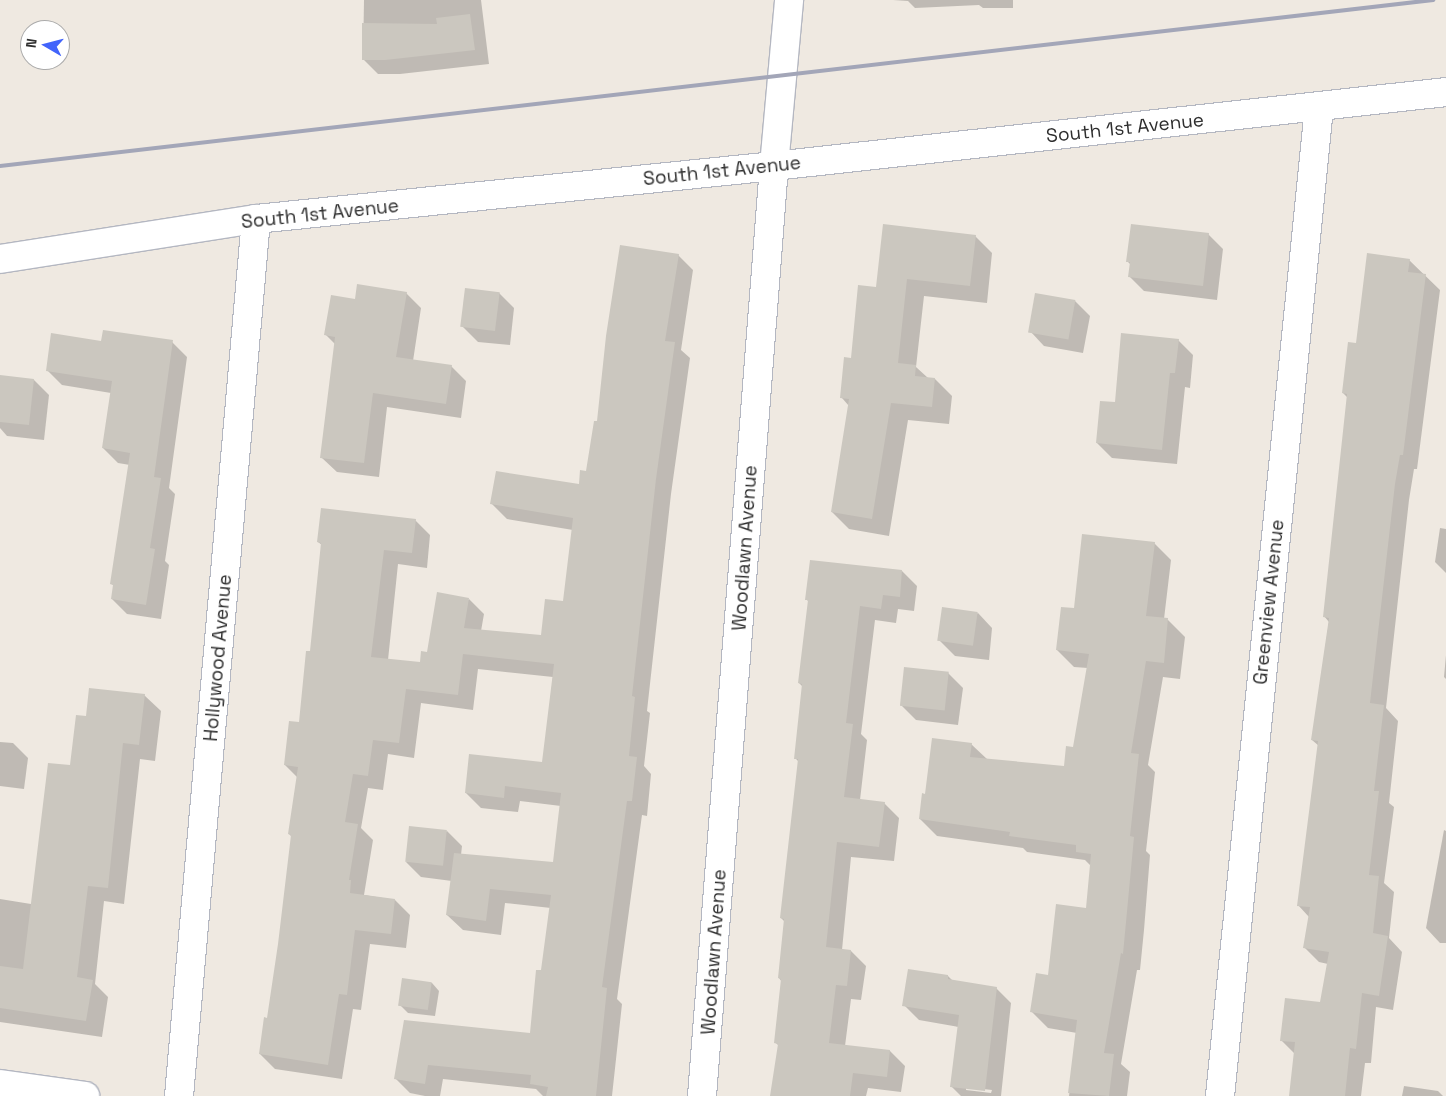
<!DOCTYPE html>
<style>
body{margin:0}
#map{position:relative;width:1446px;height:1096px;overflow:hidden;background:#efe9e1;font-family:"Space Grotesk",sans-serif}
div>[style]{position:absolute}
.shadow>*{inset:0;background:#0003}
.building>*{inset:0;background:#cbc7bf;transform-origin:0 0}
.roads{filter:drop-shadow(1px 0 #b4b7c1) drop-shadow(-1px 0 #b4b7c1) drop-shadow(0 1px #b4b7c1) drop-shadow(0 -1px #b4b7c1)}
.minor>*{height:28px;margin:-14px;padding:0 14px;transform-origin:14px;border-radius:14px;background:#fff}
.rail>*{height:4px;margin:-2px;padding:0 2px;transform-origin:2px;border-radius:2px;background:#a3a6b8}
span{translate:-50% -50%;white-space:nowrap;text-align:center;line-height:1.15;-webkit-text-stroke:4px #fff;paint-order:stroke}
.street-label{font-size:19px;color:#2e2e2e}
.north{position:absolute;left:20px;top:20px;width:50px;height:50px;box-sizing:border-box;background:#fff;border:1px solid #ababab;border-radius:50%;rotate:278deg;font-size:14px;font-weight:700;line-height:20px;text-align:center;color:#2e2e2e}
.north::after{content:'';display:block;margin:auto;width:18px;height:22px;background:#4264fb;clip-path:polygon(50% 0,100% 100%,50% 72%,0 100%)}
</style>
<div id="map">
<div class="shadow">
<div style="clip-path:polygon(364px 0,481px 0,489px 64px,400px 74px,378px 74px,363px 59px)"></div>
<div style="clip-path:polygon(893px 0,1013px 0,1013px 8px,983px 8px,979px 5px,915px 8px,908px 1px)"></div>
<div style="clip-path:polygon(1208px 234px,1223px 249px,1217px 300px,1144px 291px,1129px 276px,1131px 265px,1127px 261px)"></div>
<div style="clip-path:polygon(975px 236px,992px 253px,987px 303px,924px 296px,916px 367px,928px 378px,935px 379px,952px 396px,949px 424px,908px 420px,889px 536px,849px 529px,832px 512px,849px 406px,842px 398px,852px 359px,877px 288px)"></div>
<div style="clip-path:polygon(678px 255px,693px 270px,681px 350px,690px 358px,671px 494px,647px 711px,650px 713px,644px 766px,651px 774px,647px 816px,642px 815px,617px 999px,622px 1004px,612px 1096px,543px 1096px,536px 1089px,443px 1079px,440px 1096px,425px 1096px,410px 1093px,395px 1078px,405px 1021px,531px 1034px,543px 972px,551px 908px,505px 903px,501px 935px,463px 930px,447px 915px,452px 881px,421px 877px,406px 862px,447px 831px,462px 846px,461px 855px,554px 864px,561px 806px,520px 801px,518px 812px,481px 808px,466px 793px,543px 764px,553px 677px,478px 669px,473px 710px,421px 703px,414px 758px,388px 754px,383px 790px,368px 788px,361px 828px,373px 840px,364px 895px,395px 900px,410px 915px,406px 948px,370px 944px,361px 1010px,353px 1009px,342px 1079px,275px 1069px,260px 1054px,268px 1019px,279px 944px,292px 837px,289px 834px,298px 778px,285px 765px,300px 724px,311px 653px,322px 545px,318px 542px,415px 520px,430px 535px,427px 568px,398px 564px,388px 660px,421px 664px,469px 599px,484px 614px,481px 631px,542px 637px,564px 602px,573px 530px,507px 519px,492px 504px,580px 485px,587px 472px,598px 423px)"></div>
<div style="clip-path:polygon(1409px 260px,1440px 290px,1417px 469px,1414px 469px,1409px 500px,1386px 708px,1398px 721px,1389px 803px,1394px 807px,1384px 883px,1394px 892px,1389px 938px,1402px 952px,1393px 1010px,1376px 1007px,1371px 1063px,1365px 1063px,1361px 1096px,1290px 1096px,1295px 1054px,1281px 1040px,1321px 1004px,1328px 964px,1319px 962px,1304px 947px,1309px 917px,1298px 905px,1319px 746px,1312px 740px,1329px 622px,1324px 616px,1348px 398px,1343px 393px,1357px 345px)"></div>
<div style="clip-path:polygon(406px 293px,421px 308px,413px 361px,451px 366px,466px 381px,461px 418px,387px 407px,379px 477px,337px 472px,322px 458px,335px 344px,326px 335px,356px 301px)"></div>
<div style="clip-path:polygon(499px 293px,514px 308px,510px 345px,478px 342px,463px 327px)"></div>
<div style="clip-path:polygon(1075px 301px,1090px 316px,1083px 353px,1044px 346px,1030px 331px)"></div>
<div style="clip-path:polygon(1178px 340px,1193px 355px,1190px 388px,1185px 387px,1177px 464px,1112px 458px,1097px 443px,1116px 403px)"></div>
<div style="clip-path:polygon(102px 342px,172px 342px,187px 357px,169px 488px,175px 494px,165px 561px,169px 565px,161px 619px,127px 614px,112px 599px,114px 586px,112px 584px,130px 465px,118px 463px,103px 448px,111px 393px,62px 385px,47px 370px)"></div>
<div style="clip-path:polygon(0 376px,34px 380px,49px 395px,44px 440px,7px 436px,0 428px)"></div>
<div style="clip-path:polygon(1440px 528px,1446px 529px,1446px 573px,1435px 562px)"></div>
<div style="clip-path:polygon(1154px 543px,1171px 560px,1164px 619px,1168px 620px,1185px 637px,1180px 679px,1163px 677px,1148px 765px,1155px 772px,1146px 851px,1150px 855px,1144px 930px,1140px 970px,1137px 970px,1121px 1064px,1130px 1072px,1127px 1096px,1069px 1096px,1077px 1033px,1048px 1028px,1032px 1012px,1087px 909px,1091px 866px,1085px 860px,1027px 852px,1023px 848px,937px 836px,920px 819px,926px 795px,971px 744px,988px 760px,1065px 768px,1075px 748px,1088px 668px,1074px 667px,1057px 650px,1075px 609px)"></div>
<div style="clip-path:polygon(902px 571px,917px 586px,914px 611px,898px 609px,896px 623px,875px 620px,861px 734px,867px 740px,860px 800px,884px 803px,899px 818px,894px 861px,851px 857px,842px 950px,851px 951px,866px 966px,861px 1000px,851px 999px,845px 1046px,890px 1051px,905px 1066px,901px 1092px,868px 1088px,866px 1096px,771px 1096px,779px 1046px,776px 1043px,782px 982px,779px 978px,785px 922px,781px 918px,799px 762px,795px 758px,803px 687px,799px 683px,809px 602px,807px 600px)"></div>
<div style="clip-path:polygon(978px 613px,992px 628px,989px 660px,955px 656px,940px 641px)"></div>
<div style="clip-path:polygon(1446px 655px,1446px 679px,1444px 677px)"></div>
<div style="clip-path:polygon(948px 673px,963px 688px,958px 725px,916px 720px,901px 705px)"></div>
<div style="clip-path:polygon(144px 695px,161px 711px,155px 761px,140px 759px,124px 904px,104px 901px,95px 984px,108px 997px,102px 1037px,0 1022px,0 899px,31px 904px,33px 902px,87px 717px)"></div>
<div style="clip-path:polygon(0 742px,13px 743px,28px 758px,24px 789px,0 786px)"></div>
<div style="clip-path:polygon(1444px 830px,1446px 831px,1446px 943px,1440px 943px,1426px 928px)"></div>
<div style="clip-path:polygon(evenodd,948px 976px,953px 981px,996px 988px,1011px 1003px,1001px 1096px,961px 1096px,951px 1086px,959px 1027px,919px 1020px,904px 1005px,948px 976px,966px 1087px,992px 1090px,991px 1093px,966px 1090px,966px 1087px)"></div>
<div style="clip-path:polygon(403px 980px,432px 983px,439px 991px,435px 1016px,408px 1013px,400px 1005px)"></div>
<div style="clip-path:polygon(1404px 1086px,1438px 1091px,1443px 1096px,1402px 1096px)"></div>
</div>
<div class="building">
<div style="clip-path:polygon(470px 14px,475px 50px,385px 60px,362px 60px,362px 23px,437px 24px,436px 18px)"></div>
<div style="clip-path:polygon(883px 224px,976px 235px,970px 286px,907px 279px,898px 363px,916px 365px,915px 376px,935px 378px,932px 407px,891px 403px,872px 519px,831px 512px,849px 399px,840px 398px,844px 357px,851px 358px,858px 285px,876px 287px)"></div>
<div style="clip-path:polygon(1131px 224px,1209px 233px,1203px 286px,1128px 277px,1130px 262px,1126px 262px)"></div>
<div style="clip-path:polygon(620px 245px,679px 254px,665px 341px,675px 342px,656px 479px,632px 696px,635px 697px,629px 756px,637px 757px,632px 801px,627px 801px,602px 987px,607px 988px,596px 1096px,546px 1096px,548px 1087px,530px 1084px,531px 1075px,428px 1065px,425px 1084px,394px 1079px,404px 1020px,530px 1033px,536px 970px,541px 970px,551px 895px,490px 889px,486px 921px,446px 915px,454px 853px,553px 862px,561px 793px,505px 786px,504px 798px,465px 793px,469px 754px,542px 762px,554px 664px,463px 654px,458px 695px,406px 689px,399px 743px,373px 740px,368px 776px,353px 774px,345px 822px,358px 824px,349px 880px,351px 880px,350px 893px,395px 899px,391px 934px,355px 930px,347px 995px,339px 994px,328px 1065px,259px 1054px,264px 1017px,267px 1018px,278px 944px,291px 835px,288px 834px,298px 767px,284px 765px,289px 721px,299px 722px,306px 651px,310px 651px,321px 543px,317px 542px,321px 508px,416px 519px,412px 553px,384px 550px,371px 657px,420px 662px,421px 651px,427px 652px,437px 592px,469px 598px,464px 628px,541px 635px,545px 599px,563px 601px,573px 518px,490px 504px,496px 471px,579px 484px,580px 470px,586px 471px,594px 421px,597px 421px,606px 336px)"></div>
<div style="clip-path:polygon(1367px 253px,1410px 259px,1408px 272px,1426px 274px,1403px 455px,1400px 455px,1395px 484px,1370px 703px,1384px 705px,1374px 791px,1379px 791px,1369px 875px,1379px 876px,1373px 933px,1388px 936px,1379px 996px,1362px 993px,1356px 1049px,1350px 1048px,1345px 1096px,1289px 1096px,1295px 1042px,1280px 1041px,1285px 998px,1320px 1002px,1329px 952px,1303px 948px,1310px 907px,1297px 906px,1318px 741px,1311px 740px,1329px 618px,1323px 617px,1347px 394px,1342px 393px,1348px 342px,1356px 343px)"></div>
<div style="clip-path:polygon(357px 284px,407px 292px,396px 357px,452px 365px,446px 404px,373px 393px,364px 463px,320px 458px,335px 337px,324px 335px,331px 295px,355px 299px)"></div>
<div style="left:465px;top:288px;width:35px;height:39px;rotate:7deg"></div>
<div style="left:1035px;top:293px;width:41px;height:40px;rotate:10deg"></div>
<div style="clip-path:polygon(103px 330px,173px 340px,154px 477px,161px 478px,150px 548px,155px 549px,146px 605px,111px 599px,113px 585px,110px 584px,130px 453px,102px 448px,112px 381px,46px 371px,51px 333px,101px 341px)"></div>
<div style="clip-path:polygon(1121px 333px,1179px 339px,1175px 373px,1170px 373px,1162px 450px,1096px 443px,1100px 401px,1115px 402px)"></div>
<div style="clip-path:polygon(0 375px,34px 379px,29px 425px,0 422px)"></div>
<div style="clip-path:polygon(1082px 534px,1155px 542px,1146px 616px,1168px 618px,1164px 663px,1146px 661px,1131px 753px,1139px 754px,1130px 836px,1134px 837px,1123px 954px,1121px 953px,1104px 1053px,1114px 1054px,1109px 1096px,1068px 1093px,1077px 1020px,1030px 1012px,1036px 973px,1048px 975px,1056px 904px,1086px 908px,1091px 854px,1076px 852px,1076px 845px,1009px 836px,1010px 832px,919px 819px,922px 793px,925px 794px,932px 738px,972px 743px,970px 757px,1064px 766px,1066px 746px,1073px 747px,1089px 654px,1056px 650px,1061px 607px,1074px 608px)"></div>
<div style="clip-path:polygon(810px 560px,902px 570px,900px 597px,883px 595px,881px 609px,860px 606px,846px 723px,853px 724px,844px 797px,885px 802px,879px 847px,837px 842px,826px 947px,851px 950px,847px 986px,836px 985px,829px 1043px,890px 1050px,887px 1077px,853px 1073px,850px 1096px,770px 1096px,778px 1044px,774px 1043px,781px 979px,778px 978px,784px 919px,780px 918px,798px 759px,794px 759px,802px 684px,798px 683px,808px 600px,805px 600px)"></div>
<div style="left:942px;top:607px;width:36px;height:34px;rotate:8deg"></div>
<div style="left:904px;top:667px;width:45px;height:39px;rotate:6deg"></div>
<div style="clip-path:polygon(89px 688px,145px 694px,139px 745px,123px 743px,108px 888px,88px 886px,77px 977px,93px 980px,86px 1021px,0 1008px,0 966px,23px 969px,48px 763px,70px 765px,76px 715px,86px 716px)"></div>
<div style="left:409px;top:826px;width:38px;height:36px;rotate:6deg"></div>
<div style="clip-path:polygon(908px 969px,948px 975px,948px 979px,997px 987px,985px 1091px,950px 1087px,959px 1015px,902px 1006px)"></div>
<div style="left:402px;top:978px;width:30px;height:28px;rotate:8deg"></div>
</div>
<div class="roads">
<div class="minor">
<div style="left:0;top:259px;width:259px;rotate:-8.9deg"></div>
<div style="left:256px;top:219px;width:521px;rotate:-5.84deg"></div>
<div style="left:774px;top:166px;width:676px;rotate:-6.28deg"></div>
<div style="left:0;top:1084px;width:86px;rotate:8deg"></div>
<div style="left:179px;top:1096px;width:880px;rotate:-84.98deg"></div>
<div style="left:702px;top:1096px;width:933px;rotate:-85.57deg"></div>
<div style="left:774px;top:166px;width:167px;rotate:-84.8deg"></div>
<div style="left:1220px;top:1096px;width:994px;rotate:-84.28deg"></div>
</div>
</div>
<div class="rail">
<div style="left:0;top:166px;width:1443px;rotate:-6.61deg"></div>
</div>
<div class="street-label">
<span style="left:1125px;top:128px;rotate:-6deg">South 1st Avenue</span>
<span style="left:722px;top:171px;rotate:-6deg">South 1st Avenue</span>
<span style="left:320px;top:214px;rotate:-6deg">South 1st Avenue</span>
<span style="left:745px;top:548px;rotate:-86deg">Woodlawn Avenue</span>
<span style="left:1269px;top:602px;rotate:-84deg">Greenview Avenue</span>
<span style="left:218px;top:658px;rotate:-85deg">Hollywood Avenue</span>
<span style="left:714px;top:952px;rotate:-86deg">Woodlawn Avenue</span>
</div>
<div class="north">N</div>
</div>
